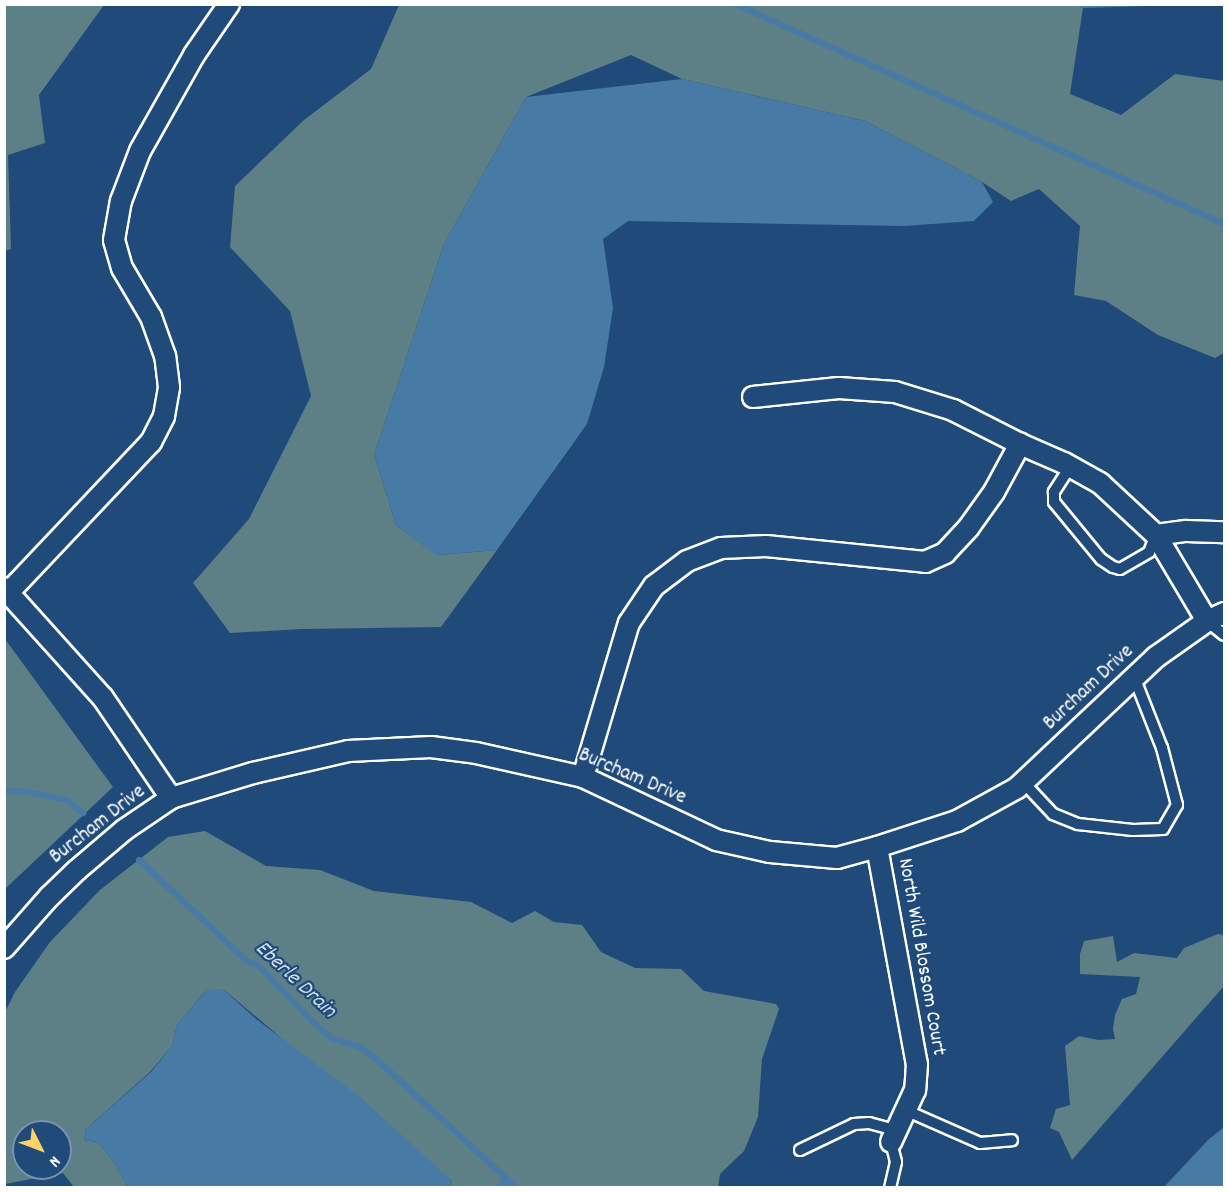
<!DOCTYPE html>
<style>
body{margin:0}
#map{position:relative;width:1229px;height:1192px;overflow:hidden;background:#1f4a7a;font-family:Dekko,sans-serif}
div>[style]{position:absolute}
.green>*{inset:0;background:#5c8085}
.water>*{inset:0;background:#477ba5}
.stream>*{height:6px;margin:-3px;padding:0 3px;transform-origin:3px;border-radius:3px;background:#477ba5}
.roads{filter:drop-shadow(2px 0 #fff) drop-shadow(-2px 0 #fff) drop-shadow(0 2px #fff) drop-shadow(0 -2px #fff)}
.service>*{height:10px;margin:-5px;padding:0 5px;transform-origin:5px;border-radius:5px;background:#1f4a7a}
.minor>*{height:20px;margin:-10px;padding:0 10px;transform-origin:10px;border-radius:10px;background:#1f4a7a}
span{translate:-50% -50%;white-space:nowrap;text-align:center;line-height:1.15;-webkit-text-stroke:4.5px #1f4a7a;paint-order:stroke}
.street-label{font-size:21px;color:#fff}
.water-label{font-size:22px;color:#d1dee8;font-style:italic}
.frame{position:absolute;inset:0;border:6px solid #fff;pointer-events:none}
.north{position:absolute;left:12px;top:1120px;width:60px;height:60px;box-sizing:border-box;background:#1f4a7a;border:2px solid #7992af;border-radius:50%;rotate:132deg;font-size:16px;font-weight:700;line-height:24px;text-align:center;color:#fff}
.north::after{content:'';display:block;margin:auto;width:21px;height:27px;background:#ffd166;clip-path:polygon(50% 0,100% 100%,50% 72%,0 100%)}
</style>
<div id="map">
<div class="green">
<div style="clip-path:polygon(5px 4px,104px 5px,39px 95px,45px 143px,8px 155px,11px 249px,5px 251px)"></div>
<div style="clip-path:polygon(399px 5px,1077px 5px,1083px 8px,1070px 94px,1121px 115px,1175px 74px,1224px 81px,1224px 353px,1215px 358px,1158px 335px,1106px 301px,1074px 295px,1080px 226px,1039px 189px,1011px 201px,982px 182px,865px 121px,682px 79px,631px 55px,526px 97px,444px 244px,374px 455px,396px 525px,437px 555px,497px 550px,441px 627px,302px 629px,230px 633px,193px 583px,249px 519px,311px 396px,290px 311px,230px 247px,235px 186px,304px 120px,371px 69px)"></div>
<div style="clip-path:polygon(5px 639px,113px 787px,5px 889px,4px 889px)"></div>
<div style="clip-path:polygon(evenodd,205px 831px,266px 866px,320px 870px,374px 891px,471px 902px,512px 923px,535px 911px,554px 922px,582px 925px,601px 952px,635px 968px,681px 969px,704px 991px,776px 1004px,779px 1009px,762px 1059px,758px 1117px,744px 1151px,720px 1174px,718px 1188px,450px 1187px,452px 1181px,223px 989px,207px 989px,177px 1025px,172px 1046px,150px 1072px,86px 1129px,84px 1140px,98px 1142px,112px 1159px,128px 1187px,74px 1187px,63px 1173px,5px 1184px,4px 1014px,15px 992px,50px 942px,100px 890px,168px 837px,205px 831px,24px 1132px,60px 1132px,60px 1168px,24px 1168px,24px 1132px)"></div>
<div style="clip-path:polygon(1218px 934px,1224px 935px,1224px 986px,1072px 1160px,1059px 1132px,1050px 1128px,1056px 1109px,1070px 1105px,1065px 1046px,1079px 1036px,1098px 1040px,1115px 1039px,1113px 1029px,1115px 1015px,1122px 999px,1136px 994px,1140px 977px,1080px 974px,1080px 954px,1084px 941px,1113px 936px,1117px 962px,1134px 953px,1177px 958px,1184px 948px)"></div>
</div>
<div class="water">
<div style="clip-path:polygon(1077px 5px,1182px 5px,1083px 8px)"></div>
<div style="clip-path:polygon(682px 79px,865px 121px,982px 182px,993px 202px,974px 221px,904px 226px,628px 221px,603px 239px,613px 308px,604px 367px,587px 424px,497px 550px,436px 555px,396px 525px,374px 455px,444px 244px,526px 97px)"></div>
<div style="clip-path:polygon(207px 989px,223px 989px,256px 1019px,359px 1096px,452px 1181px,450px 1187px,128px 1187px,112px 1159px,98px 1142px,84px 1140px,86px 1129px,151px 1072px,172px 1046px,177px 1025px)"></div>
<div style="clip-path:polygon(1224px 1127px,1224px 1187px,1164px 1187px,1208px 1140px)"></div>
</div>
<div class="stream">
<div style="left:735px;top:4px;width:536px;rotate:24.22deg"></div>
<div style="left:4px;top:791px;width:25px;rotate:2deg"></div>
<div style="left:29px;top:792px;width:39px;rotate:12deg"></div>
<div style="left:67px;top:800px;width:21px;rotate:39deg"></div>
<div style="left:139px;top:860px;width:148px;rotate:43.1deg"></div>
<div style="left:247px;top:961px;width:13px;rotate:23deg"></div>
<div style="left:259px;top:966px;width:81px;rotate:46deg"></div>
<div style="left:315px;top:1024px;width:23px;rotate:40deg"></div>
<div style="left:333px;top:1039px;width:28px;rotate:17deg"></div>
<div style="left:360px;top:1047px;width:19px;rotate:36deg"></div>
<div style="left:375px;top:1058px;width:178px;rotate:42.5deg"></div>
<div style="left:506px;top:1178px;width:12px;rotate:125deg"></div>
<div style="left:506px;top:1178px;width:14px;rotate:45deg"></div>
</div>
<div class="roads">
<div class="service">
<div style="left:1070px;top:467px;width:30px;rotate:123deg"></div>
<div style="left:1054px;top:492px;width:10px;rotate:90deg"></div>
<div style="left:1054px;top:502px;width:74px;rotate:50.5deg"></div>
<div style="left:1101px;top:559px;width:14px;rotate:34deg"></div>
<div style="left:1113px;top:567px;width:7px;rotate:16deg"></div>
<div style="left:1120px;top:569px;width:34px;rotate:-30deg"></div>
<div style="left:1149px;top:552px;width:18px;rotate:-68deg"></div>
<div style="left:1207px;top:621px;width:22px;rotate:39deg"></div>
<div style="left:1023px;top:782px;width:44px;rotate:46.8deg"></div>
<div style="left:1053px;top:814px;width:27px;rotate:22deg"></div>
<div style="left:1078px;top:824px;width:55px;rotate:6.2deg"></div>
<div style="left:1133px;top:830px;width:30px;rotate:-2deg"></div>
<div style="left:1163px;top:829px;width:28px;rotate:-60deg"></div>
<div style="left:1177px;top:805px;width:59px;rotate:-104.7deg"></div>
<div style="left:1162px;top:748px;width:76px;rotate:-111.5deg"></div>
<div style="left:905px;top:1110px;width:82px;rotate:23.7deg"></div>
<div style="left:980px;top:1143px;width:32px;rotate:-5deg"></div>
<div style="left:800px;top:1150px;width:60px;rotate:-25.7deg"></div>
<div style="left:854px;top:1124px;width:15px;rotate:-4deg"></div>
<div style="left:869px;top:1123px;width:28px;rotate:15deg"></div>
<div style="left:890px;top:1188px;width:27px;rotate:-77deg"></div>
<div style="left:896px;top:1162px;width:21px;rotate:-104deg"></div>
</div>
<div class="minor">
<div style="left:753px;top:397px;width:86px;rotate:-6deg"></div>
<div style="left:839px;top:388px;width:56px;rotate:4.1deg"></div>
<div style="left:895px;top:392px;width:61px;rotate:17.2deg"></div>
<div style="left:953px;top:410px;width:75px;rotate:26.9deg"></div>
<div style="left:1156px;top:535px;width:100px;rotate:59.3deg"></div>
<div style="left:4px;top:588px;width:148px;rotate:48deg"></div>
<div style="left:103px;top:698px;width:121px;rotate:55.8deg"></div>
<div style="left:9px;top:592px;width:207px;rotate:-46.6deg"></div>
<div style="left:151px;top:442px;width:29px;rotate:-63deg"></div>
<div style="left:164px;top:416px;width:29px;rotate:-80deg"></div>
<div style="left:169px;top:387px;width:31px;rotate:-97deg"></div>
<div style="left:165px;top:356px;width:41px;rotate:-109.7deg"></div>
<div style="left:151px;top:317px;width:57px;rotate:-120.6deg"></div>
<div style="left:122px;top:268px;width:29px;rotate:-106deg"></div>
<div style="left:114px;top:240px;width:40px;rotate:-80deg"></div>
<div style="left:121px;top:201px;width:53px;rotate:-69.2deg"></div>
<div style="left:140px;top:151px;width:110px;rotate:-60.6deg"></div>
<div style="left:194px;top:55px;width:62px;rotate:-55.5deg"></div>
<div style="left:583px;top:777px;width:161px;rotate:-73.4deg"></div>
<div style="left:629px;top:623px;width:45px;rotate:-56deg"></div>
<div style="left:654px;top:586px;width:41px;rotate:-37.1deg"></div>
<div style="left:687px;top:561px;width:36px;rotate:-21deg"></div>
<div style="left:721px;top:548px;width:45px;rotate:-2.5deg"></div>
<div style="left:766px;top:546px;width:160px;rotate:5.7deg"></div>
<div style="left:925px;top:562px;width:22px;rotate:-24deg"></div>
<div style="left:945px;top:553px;width:35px;rotate:-47deg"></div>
<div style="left:969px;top:527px;width:43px;rotate:-54.5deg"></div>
<div style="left:994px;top:492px;width:55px;rotate:-61.6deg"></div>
<div style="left:1020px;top:444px;width:48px;rotate:23.4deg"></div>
<div style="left:1064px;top:463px;width:41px;rotate:29.1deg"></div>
<div style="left:1100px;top:483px;width:76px;rotate:42.9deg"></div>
<div style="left:1156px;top:535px;width:30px;rotate:-8deg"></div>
<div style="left:1186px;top:531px;width:38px;rotate:2deg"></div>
<div style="left:877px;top:847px;width:221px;rotate:79.6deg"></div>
<div style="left:917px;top:1064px;width:26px;rotate:94deg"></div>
<div style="left:915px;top:1090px;width:57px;rotate:114.8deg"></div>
<div style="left:4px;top:948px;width:68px;rotate:-48.6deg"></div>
<div style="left:49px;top:897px;width:39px;rotate:-44deg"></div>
<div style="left:77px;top:870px;width:62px;rotate:-40.4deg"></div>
<div style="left:124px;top:830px;width:57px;rotate:-34.2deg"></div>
<div style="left:171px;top:798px;width:86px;rotate:-17deg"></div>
<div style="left:253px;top:773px;width:98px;rotate:-13deg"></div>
<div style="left:348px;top:751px;width:83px;rotate:-2.8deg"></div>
<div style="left:431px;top:747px;width:45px;rotate:7.6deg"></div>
<div style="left:476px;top:753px;width:110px;rotate:12.6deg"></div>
<div style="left:583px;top:777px;width:147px;rotate:25.3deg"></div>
<div style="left:716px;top:840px;width:55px;rotate:12.5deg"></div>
<div style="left:770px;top:852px;width:67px;rotate:5.1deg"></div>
<div style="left:837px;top:858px;width:41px;rotate:-15.4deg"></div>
<div style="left:877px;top:847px;width:84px;rotate:-18deg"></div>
<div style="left:957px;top:821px;width:68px;rotate:-28.8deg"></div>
<div style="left:1017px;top:788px;width:191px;rotate:-43.3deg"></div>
<div style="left:1156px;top:657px;width:62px;rotate:-35.2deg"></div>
<div style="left:1207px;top:621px;width:19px;rotate:-25deg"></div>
</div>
</div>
<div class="street-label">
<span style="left:1089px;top:688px;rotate:-43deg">Burcham Drive</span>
<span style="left:632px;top:777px;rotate:23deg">Burcham Drive</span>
<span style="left:98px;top:825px;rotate:-38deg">Burcham Drive</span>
<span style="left:921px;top:957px;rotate:80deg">North Wild Blossom Court</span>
</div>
<div class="water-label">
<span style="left:295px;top:980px;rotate:43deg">Eberle Drain</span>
</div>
<div class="frame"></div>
<div class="north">N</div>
</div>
